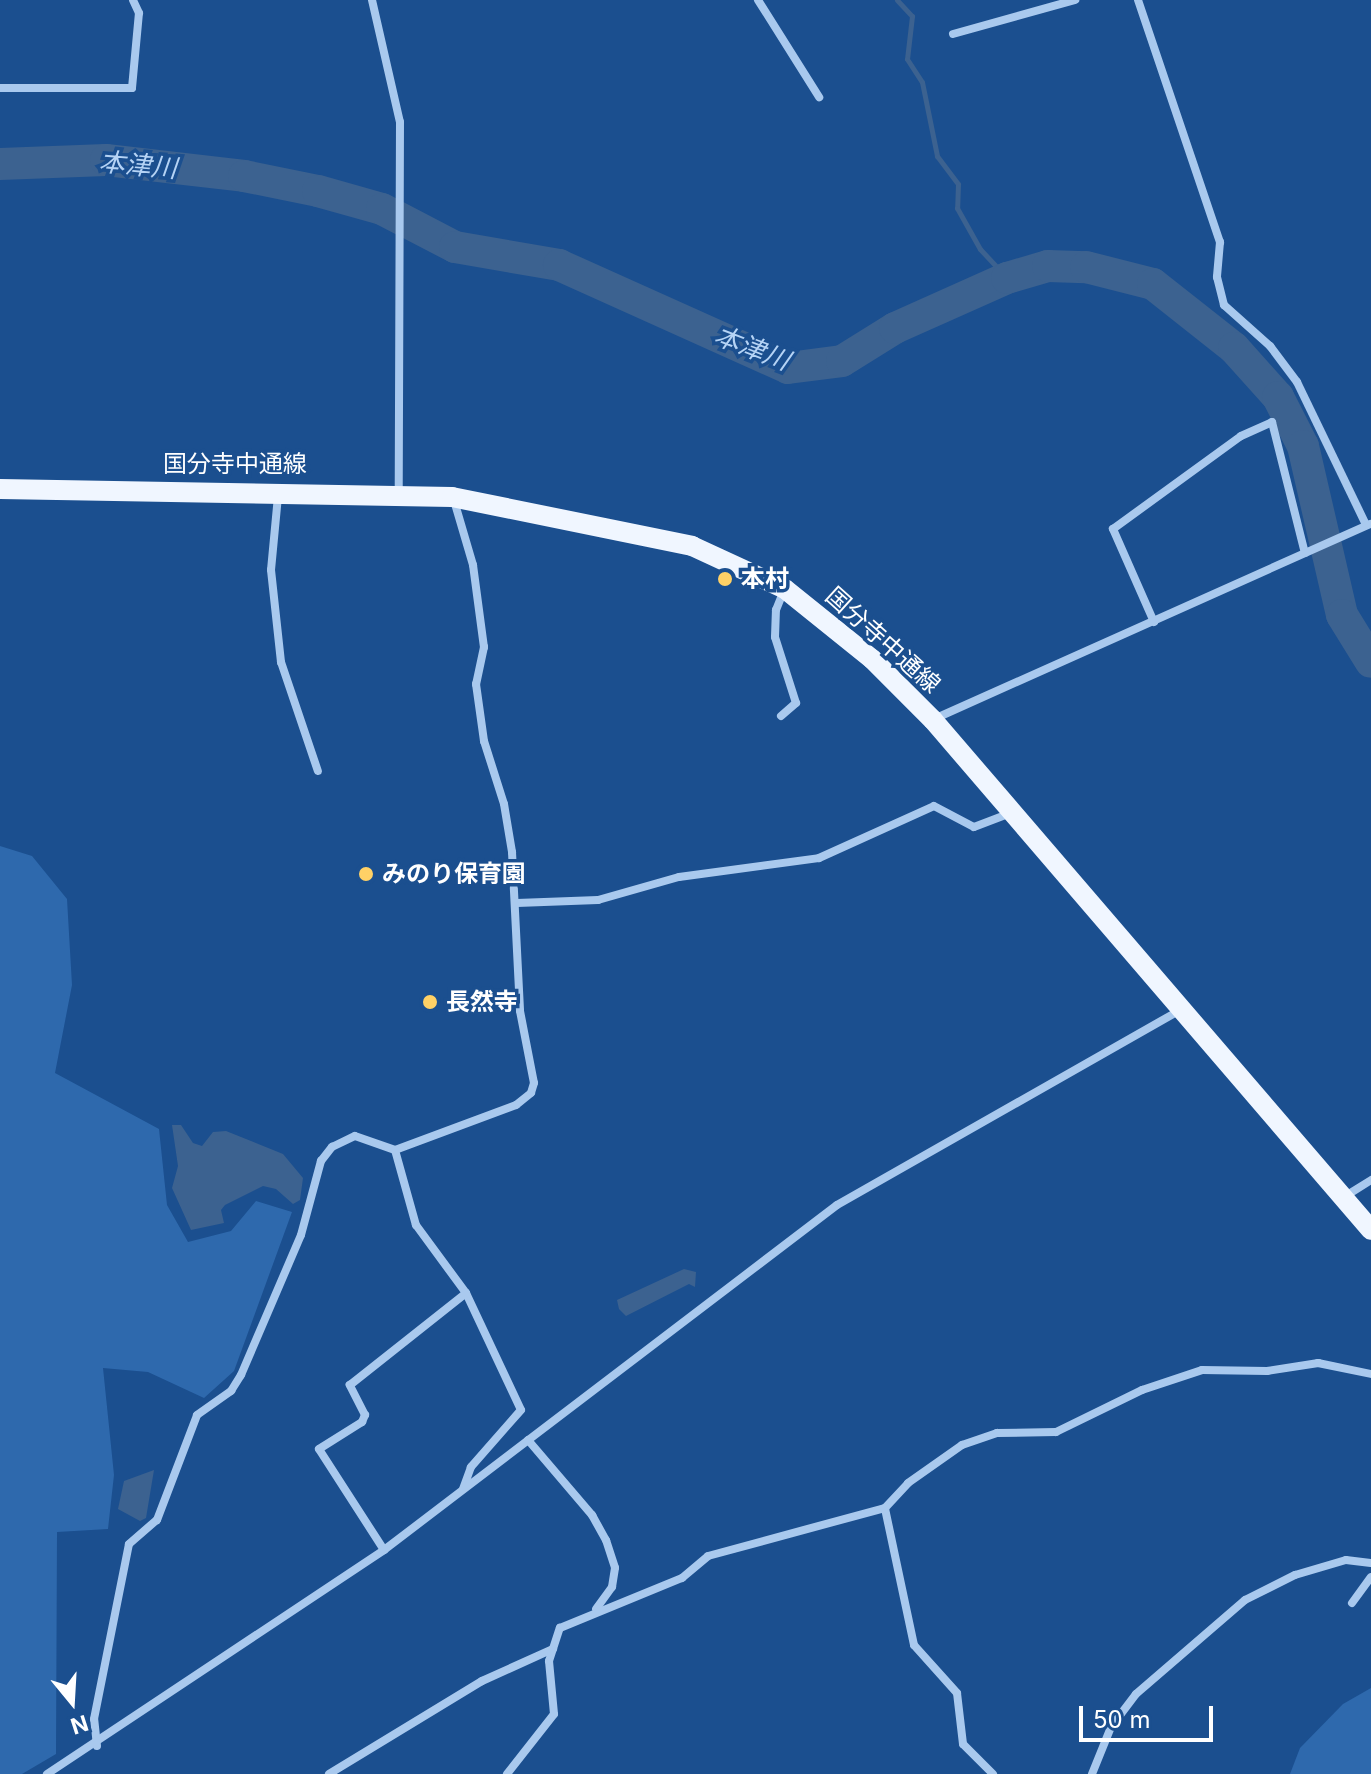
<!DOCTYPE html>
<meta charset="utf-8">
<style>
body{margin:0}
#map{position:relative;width:1371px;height:1774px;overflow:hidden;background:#1b4f8f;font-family:Inter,"Noto Sans JP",sans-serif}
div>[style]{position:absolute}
.green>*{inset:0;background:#2e69ad}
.water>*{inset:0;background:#3c6290}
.stream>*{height:5px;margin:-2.5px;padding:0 2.5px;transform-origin:2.5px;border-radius:2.5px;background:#3c6290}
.river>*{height:32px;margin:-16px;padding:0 16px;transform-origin:16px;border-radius:16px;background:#3c6290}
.minor>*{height:8px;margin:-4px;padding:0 4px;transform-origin:4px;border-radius:4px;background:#a9c9ee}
.primary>*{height:20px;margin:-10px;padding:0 10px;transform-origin:10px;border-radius:10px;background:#f0f6ff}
.dots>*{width:22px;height:22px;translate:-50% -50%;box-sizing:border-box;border:4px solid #1b4f8f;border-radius:50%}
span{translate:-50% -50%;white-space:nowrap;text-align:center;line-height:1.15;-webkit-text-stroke:7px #1b4f8f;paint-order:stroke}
.street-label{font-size:24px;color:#fff}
.poi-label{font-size:24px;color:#fff;font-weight:700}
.left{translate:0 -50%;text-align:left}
.water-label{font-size:26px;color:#b5d3f5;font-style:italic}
.north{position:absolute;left:32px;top:1662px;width:80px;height:80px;-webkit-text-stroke:6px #1b4f8f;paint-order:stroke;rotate:162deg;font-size:22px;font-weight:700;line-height:32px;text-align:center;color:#fff}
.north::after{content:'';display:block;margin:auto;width:28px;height:36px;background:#fff;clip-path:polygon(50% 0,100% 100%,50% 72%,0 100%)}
.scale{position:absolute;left:1079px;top:1706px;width:134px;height:36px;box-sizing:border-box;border:4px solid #fff;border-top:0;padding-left:10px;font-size:24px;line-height:28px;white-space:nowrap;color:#fff;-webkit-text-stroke:6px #1b4f8f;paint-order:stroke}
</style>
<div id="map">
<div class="green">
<div style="clip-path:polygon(0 846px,32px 856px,67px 899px,72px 985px,55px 1073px,159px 1129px,167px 1205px,188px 1242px,231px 1231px,256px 1201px,292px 1212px,234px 1371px,204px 1398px,148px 1372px,103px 1368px,114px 1475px,108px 1529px,57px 1532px,56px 1754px,22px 1774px,0 1774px)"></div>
<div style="clip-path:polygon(1371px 1688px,1371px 1774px,1290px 1774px,1300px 1748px,1343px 1704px)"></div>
</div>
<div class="water">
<div style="clip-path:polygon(172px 1125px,181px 1125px,193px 1143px,202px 1146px,213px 1132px,226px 1131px,283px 1154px,303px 1178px,300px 1200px,293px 1204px,276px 1189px,263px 1186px,225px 1205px,221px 1210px,224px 1223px,191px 1230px,172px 1188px,178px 1166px)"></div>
<div style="clip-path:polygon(684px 1269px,696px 1272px,695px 1287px,689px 1284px,626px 1316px,619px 1309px,617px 1300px)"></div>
<div style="clip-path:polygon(154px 1470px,146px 1518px,140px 1521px,118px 1509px,124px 1481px)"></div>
</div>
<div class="stream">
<div style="left:897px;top:0;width:22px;rotate:47deg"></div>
<div style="left:912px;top:16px;width:43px;rotate:96.6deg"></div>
<div style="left:907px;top:59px;width:27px;rotate:57deg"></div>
<div style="left:922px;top:82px;width:76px;rotate:78.5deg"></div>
<div style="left:937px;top:156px;width:35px;rotate:53deg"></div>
<div style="left:958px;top:184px;width:24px;rotate:92deg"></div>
<div style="left:957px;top:208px;width:47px;rotate:60.7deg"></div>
<div style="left:980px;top:249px;width:40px;rotate:47deg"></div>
</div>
<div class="river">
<div style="left:0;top:164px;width:106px;rotate:-2.2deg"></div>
<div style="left:106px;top:160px;width:139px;rotate:6.6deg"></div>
<div style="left:244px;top:176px;width:76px;rotate:11.5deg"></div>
<div style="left:318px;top:191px;width:66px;rotate:15.7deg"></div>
<div style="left:382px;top:209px;width:82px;rotate:27.5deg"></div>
<div style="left:455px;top:247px;width:106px;rotate:9.8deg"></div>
<div style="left:559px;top:265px;width:251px;rotate:24.2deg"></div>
<div style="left:788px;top:368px;width:54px;rotate:-7.4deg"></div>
<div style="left:842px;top:361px;width:62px;rotate:-31.9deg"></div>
<div style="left:895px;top:328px;width:123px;rotate:-24.1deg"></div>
<div style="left:1007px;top:278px;width:43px;rotate:-16.3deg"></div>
<div style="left:1048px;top:266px;width:38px;rotate:2deg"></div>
<div style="left:1086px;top:267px;width:69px;rotate:14.2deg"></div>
<div style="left:1153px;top:284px;width:103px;rotate:38.3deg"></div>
<div style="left:1234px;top:348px;width:66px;rotate:48.1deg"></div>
<div style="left:1278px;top:397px;width:55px;rotate:63deg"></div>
<div style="left:1303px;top:446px;width:173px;rotate:77deg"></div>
<div style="left:1342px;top:615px;width:55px;rotate:58.3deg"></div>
</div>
<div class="minor">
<div style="left:372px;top:0;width:125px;rotate:77.1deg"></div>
<div style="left:400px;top:122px;width:370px;rotate:90.2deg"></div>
<div style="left:758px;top:0;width:115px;rotate:57.8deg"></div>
<div style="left:1138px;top:0;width:256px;rotate:71.3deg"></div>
<div style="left:1220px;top:242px;width:35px;rotate:95deg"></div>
<div style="left:1217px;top:277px;width:29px;rotate:76deg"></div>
<div style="left:1224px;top:305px;width:62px;rotate:41.7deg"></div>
<div style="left:1270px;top:346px;width:45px;rotate:53.1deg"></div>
<div style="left:1297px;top:382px;width:159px;rotate:64.2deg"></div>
<div style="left:953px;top:34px;width:127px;rotate:-15.6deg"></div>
<div style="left:0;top:88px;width:132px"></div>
<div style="left:132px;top:88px;width:75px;rotate:-84.7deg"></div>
<div style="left:139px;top:13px;width:14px;rotate:-115deg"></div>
<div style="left:278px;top:496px;width:74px;rotate:95.4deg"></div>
<div style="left:271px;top:570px;width:93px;rotate:83.8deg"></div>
<div style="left:281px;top:662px;width:115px;rotate:71.3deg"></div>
<div style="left:453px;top:497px;width:71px;rotate:73.6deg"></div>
<div style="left:473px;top:565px;width:83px;rotate:82.4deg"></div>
<div style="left:484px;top:647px;width:38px;rotate:102deg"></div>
<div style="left:476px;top:684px;width:58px;rotate:82deg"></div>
<div style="left:484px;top:741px;width:66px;rotate:72.4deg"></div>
<div style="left:504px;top:804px;width:49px;rotate:80.5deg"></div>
<div style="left:512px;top:852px;width:159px;rotate:87.1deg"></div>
<div style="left:520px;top:1011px;width:73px;rotate:79deg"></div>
<div style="left:534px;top:1083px;width:10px;rotate:107deg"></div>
<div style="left:531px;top:1093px;width:19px;rotate:141deg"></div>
<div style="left:516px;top:1105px;width:129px;rotate:159.6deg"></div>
<div style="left:395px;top:1150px;width:78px;rotate:74.4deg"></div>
<div style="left:416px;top:1225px;width:84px;rotate:53.7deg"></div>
<div style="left:466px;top:1293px;width:129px;rotate:64.8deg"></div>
<div style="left:521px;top:1410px;width:76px;rotate:131.3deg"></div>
<div style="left:471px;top:1467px;width:23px;rotate:110deg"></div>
<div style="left:1154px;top:622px;width:102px;rotate:-113.8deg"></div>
<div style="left:1113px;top:529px;width:158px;rotate:-36deg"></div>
<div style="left:1241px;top:436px;width:34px;rotate:-24deg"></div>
<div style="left:1272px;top:422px;width:135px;rotate:75.9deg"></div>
<div style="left:781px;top:716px;width:20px;rotate:-41deg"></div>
<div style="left:796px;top:703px;width:69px;rotate:-107.7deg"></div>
<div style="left:775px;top:637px;width:27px;rotate:-88deg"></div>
<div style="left:776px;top:610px;width:22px;rotate:-68deg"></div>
<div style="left:934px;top:719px;width:478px;rotate:-24.1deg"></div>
<div style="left:517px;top:903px;width:81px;rotate:-2.1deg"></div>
<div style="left:598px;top:900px;width:84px;rotate:-15.9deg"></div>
<div style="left:679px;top:877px;width:141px;rotate:-7.7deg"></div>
<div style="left:819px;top:858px;width:126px;rotate:-24.3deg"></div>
<div style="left:934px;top:806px;width:45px;rotate:27.7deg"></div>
<div style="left:974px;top:827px;width:40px;rotate:-21deg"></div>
<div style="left:1344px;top:1197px;width:32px;rotate:-32deg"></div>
<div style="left:528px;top:1440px;width:99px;rotate:49.5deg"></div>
<div style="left:592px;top:1515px;width:29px;rotate:61deg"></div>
<div style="left:606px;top:1540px;width:29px;rotate:72deg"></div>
<div style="left:615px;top:1568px;width:19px;rotate:99deg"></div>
<div style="left:612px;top:1587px;width:27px;rotate:126deg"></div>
<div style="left:384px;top:1550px;width:120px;rotate:-122.8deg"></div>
<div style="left:319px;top:1449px;width:51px;rotate:-32.1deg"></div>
<div style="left:362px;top:1422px;width:8px;rotate:-67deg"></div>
<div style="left:365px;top:1415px;width:34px;rotate:-117deg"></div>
<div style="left:350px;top:1385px;width:148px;rotate:-38.4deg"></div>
<div style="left:1352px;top:1603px;width:32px;rotate:-54deg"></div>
<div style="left:97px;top:1746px;width:27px;rotate:-96deg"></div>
<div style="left:94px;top:1719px;width:178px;rotate:-78.7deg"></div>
<div style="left:129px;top:1544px;width:37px;rotate:-41deg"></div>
<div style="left:157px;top:1520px;width:112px;rotate:-69.1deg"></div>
<div style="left:197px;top:1415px;width:42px;rotate:-35.2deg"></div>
<div style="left:231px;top:1391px;width:19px;rotate:-58deg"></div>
<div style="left:241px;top:1375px;width:152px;rotate:-66.8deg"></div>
<div style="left:301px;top:1235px;width:77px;rotate:-74.9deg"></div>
<div style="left:321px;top:1161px;width:18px;rotate:-52deg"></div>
<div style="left:332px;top:1147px;width:25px;rotate:-26deg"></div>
<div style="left:355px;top:1136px;width:42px;rotate:19.3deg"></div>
<div style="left:47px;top:1774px;width:405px;rotate:-33.6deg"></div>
<div style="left:384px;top:1550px;width:569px;rotate:-37.29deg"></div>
<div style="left:837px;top:1205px;width:392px;rotate:-29.6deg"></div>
<div style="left:329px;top:1774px;width:179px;rotate:-31.3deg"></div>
<div style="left:482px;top:1681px;width:78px;rotate:-24.3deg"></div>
<div style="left:507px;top:1774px;width:76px;rotate:-51.9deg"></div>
<div style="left:554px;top:1714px;width:53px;rotate:-95.4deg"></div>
<div style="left:549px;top:1661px;width:35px;rotate:-72deg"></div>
<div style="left:560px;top:1628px;width:132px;rotate:-22.3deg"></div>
<div style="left:682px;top:1578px;width:34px;rotate:-40deg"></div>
<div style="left:708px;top:1556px;width:183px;rotate:-15.2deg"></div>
<div style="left:993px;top:1774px;width:42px;rotate:-135deg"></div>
<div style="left:963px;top:1744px;width:51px;rotate:-96.7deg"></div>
<div style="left:957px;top:1693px;width:64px;rotate:-131.9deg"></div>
<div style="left:914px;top:1645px;width:140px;rotate:-102deg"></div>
<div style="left:885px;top:1508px;width:34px;rotate:-47deg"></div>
<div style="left:908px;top:1483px;width:66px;rotate:-35.1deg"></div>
<div style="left:962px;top:1445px;width:37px;rotate:-19deg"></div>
<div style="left:997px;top:1433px;width:59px;rotate:-1deg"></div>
<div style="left:1056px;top:1432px;width:96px;rotate:-26deg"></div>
<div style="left:1142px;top:1390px;width:63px;rotate:-18.4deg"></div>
<div style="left:1202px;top:1370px;width:65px;rotate:0.9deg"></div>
<div style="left:1267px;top:1371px;width:52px;rotate:-8.9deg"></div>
<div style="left:1318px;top:1363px;width:54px;rotate:11.7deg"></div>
<div style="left:1092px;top:1774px;width:51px;rotate:-68deg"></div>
<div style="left:1111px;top:1727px;width:41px;rotate:-52.9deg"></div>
<div style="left:1136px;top:1694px;width:144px;rotate:-40.8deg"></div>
<div style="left:1245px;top:1600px;width:56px;rotate:-26.6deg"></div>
<div style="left:1295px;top:1575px;width:53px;rotate:-16.4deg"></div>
<div style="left:1346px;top:1560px;width:25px;rotate:7deg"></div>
</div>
<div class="primary">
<div style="left:0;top:489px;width:452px;rotate:1deg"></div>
<div style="left:452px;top:497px;width:245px;rotate:11.5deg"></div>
<div style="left:692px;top:546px;width:102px;rotate:24.8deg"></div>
<div style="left:785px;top:589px;width:112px;rotate:38.8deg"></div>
<div style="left:872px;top:659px;width:86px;rotate:45deg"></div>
<div style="left:933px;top:720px;width:672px;rotate:49.34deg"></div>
</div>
<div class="dots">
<div style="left:725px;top:579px;background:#ffd166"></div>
<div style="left:366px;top:874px;background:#ffd166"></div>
<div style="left:430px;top:1002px;background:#ffd166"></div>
</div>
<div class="street-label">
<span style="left:235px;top:464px">国分寺中通線</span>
<span style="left:883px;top:640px;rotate:42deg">国分寺中通線</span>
</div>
<div class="poi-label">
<span class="left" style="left:741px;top:579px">本村</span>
<span class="left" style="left:382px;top:874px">みのり保育園</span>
<span class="left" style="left:446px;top:1002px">長然寺</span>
</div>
<div class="water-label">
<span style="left:138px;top:165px;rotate:5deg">本津川</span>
<span style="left:752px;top:348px;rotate:21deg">本津川</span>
</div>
<div class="north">N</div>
<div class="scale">50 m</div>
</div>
